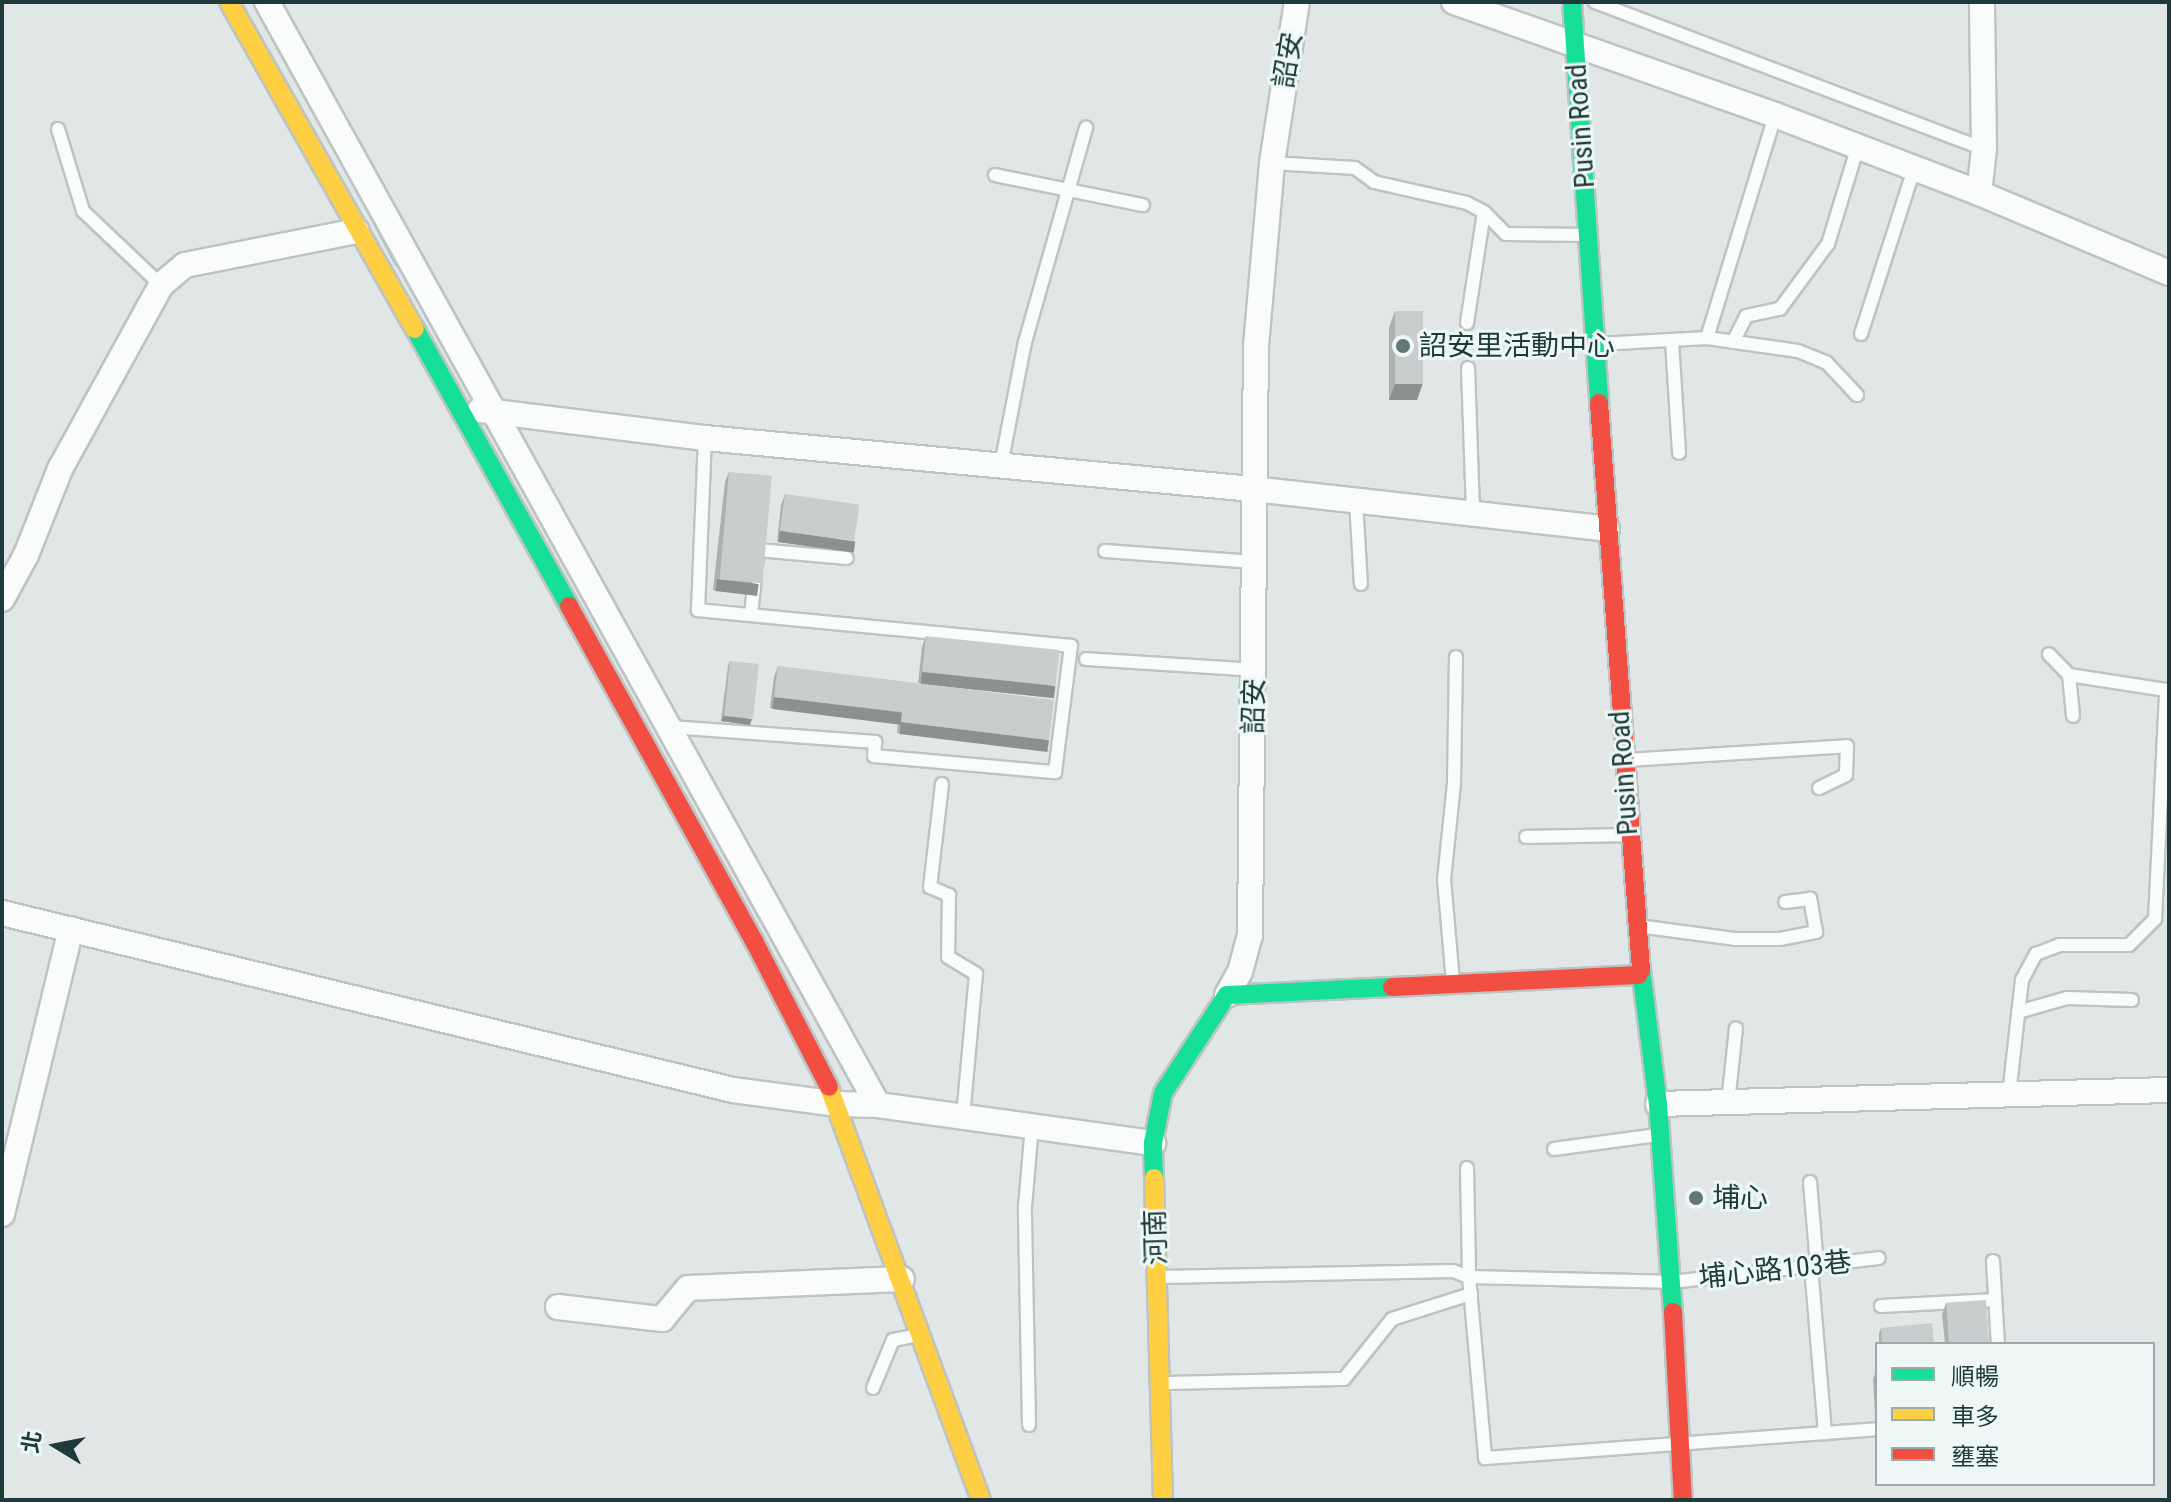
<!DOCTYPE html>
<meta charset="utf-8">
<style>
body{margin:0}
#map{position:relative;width:2171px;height:1502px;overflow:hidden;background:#e0e7e6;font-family:"Roboto Condensed","Noto Sans TC",sans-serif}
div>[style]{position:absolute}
.stream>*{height:6px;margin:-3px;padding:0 3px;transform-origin:3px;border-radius:3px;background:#9dc0d9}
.roads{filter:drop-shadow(2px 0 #bdc4c3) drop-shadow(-2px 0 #bdc4c3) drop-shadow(0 2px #bdc4c3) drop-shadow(0 -2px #bdc4c3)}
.lane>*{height:12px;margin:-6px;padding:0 6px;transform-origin:6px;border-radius:6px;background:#fafbfb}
.street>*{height:24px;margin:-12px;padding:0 12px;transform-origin:12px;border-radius:12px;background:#fafbfb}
.fast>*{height:18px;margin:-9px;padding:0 9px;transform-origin:9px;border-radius:9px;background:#16e098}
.slow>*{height:18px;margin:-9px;padding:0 9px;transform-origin:9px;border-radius:9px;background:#ffcf43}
.jam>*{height:18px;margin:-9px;padding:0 9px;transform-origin:9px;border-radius:9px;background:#f24e42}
.wall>*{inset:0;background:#abb1b0}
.shaded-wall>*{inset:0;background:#8b9090;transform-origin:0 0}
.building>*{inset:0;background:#c7cecd;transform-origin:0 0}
.dots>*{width:22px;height:22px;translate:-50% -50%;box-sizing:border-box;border:4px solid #edf7f5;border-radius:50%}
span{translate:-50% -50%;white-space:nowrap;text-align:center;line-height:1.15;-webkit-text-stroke:6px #edf7f5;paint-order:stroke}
.street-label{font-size:28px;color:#1e3a3a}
.poi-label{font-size:28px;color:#1e3a3a}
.left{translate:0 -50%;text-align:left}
.frame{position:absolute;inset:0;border:4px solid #1e3a3a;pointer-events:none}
.legend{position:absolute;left:1875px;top:1342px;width:280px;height:144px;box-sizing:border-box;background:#edf7f5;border:2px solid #9aabaa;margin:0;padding:10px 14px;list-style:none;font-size:24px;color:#1e3a3a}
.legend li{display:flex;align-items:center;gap:16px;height:40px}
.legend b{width:40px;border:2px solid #9aabaa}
.north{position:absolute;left:16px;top:1406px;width:80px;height:80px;-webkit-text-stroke:6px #edf7f5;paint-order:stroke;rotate:280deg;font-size:22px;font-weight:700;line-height:32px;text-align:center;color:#1e3a3a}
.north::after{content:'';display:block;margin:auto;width:28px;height:36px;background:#1e3a3a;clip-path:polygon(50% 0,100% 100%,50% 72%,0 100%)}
</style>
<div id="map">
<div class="stream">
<div style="left:376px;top:223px;width:45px;rotate:62.3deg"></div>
</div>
<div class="roads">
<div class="lane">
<div style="left:1595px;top:2px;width:416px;rotate:20.7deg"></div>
<div style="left:58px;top:129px;width:86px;rotate:73deg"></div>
<div style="left:83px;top:211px;width:108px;rotate:43.5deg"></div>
<div style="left:1272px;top:163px;width:83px;rotate:3.4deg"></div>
<div style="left:1355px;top:168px;width:24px;rotate:36deg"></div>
<div style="left:1374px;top:182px;width:95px;rotate:12.7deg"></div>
<div style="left:1467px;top:203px;width:19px;rotate:28deg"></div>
<div style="left:1484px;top:212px;width:31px;rotate:45deg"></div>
<div style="left:1506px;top:234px;width:81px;rotate:0.7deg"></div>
<div style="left:995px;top:175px;width:151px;rotate:11.5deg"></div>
<div style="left:1467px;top:323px;width:112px;rotate:-81.3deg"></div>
<div style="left:1861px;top:334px;width:173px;rotate:-72.2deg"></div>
<div style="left:1707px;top:338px;width:233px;rotate:-73deg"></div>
<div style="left:1672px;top:341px;width:112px;rotate:86.4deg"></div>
<div style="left:1733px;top:342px;width:29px;rotate:-63deg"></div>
<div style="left:1746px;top:316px;width:35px;rotate:-12deg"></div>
<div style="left:1780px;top:309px;width:81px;rotate:-53.6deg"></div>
<div style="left:1828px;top:244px;width:99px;rotate:-73deg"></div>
<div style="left:1598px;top:344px;width:109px;rotate:-3.2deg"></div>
<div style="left:1707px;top:338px;width:92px;rotate:8.1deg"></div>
<div style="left:1798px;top:351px;width:31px;rotate:22deg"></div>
<div style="left:1827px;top:363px;width:44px;rotate:46.8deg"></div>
<div style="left:1468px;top:368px;width:146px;rotate:88deg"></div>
<div style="left:1001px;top:465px;width:125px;rotate:-79deg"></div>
<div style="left:1025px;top:342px;width:223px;rotate:-74.1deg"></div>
<div style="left:1356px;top:501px;width:83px;rotate:86.6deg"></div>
<div style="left:1105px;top:551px;width:149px;rotate:4.2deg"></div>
<div style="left:757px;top:560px;width:10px;rotate:-84deg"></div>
<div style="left:758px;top:550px;width:89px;rotate:5.1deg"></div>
<div style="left:751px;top:615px;width:37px;rotate:-84deg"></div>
<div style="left:1086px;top:659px;width:169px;rotate:3.7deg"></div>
<div style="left:2069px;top:675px;width:41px;rotate:84.4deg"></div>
<div style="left:671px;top:727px;width:205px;rotate:4.2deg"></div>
<div style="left:875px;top:742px;width:14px;rotate:94deg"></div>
<div style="left:874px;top:756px;width:182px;rotate:5.1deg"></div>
<div style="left:1055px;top:772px;width:127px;rotate:-82.8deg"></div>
<div style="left:1071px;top:646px;width:375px;rotate:-174.5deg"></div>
<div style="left:698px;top:610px;width:172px;rotate:-87.7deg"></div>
<div style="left:1627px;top:760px;width:220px;rotate:-3.6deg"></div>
<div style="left:1847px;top:746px;width:29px;rotate:92deg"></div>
<div style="left:1846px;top:775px;width:30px;rotate:154deg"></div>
<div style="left:942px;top:784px;width:104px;rotate:96.6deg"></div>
<div style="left:930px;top:887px;width:21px;rotate:23deg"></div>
<div style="left:949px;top:895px;width:62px;rotate:90.9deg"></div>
<div style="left:948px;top:957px;width:33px;rotate:31deg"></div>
<div style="left:976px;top:974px;width:144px;rotate:95.2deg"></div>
<div style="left:1526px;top:837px;width:101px;rotate:-1.1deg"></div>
<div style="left:1638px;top:926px;width:99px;rotate:7.6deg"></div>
<div style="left:1736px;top:939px;width:44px"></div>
<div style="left:1780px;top:939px;width:37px;rotate:-11deg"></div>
<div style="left:1816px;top:932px;width:34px;rotate:-100deg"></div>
<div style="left:1810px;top:899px;width:25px;rotate:173deg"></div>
<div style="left:1453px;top:982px;width:102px;rotate:-95deg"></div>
<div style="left:1444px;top:880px;width:98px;rotate:-84.1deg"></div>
<div style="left:1454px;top:783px;width:126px;rotate:-89.1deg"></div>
<div style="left:2018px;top:1012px;width:51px;rotate:-15.9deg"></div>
<div style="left:2067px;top:998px;width:65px;rotate:1.8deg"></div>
<div style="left:2009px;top:1095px;width:116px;rotate:-83.6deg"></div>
<div style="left:2022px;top:980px;width:30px;rotate:-62deg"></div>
<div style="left:2036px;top:954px;width:25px;rotate:-21deg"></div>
<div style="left:2059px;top:945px;width:70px"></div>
<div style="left:2129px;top:945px;width:37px;rotate:-45deg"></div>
<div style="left:2155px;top:919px;width:229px;rotate:-87.2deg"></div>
<div style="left:2166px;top:690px;width:98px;rotate:-171.2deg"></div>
<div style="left:2069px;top:675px;width:29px;rotate:-134deg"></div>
<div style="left:1728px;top:1103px;width:75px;rotate:-83.9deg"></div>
<div style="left:1554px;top:1149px;width:104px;rotate:-7.7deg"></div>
<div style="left:1467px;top:1168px;width:109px;rotate:88.9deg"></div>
<div style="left:1469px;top:1277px;width:182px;rotate:84.9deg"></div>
<div style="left:1485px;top:1458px;width:393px;rotate:-4.2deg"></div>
<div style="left:1810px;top:1182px;width:84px;rotate:85.2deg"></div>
<div style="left:1993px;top:1261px;width:83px;rotate:86.6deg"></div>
<div style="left:1811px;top:1266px;width:168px;rotate:85.2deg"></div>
<div style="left:1161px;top:1277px;width:292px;rotate:-1.2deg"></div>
<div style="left:1453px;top:1271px;width:17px;rotate:21deg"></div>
<div style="left:1469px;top:1277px;width:203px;rotate:1.4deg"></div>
<div style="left:1672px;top:1282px;width:208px;rotate:-6.6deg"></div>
<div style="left:1881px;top:1306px;width:114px;rotate:-3deg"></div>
<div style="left:1163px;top:1383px;width:181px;rotate:-1.3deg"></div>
<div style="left:1344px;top:1379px;width:77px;rotate:-51.3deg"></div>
<div style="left:1392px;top:1319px;width:83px;rotate:-17.6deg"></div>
<div style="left:873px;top:1388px;width:52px;rotate:-67.4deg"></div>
<div style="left:893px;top:1340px;width:26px;rotate:-11deg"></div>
<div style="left:1029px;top:1425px;width:218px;rotate:-91.1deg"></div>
<div style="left:1025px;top:1207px;width:81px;rotate:-85.1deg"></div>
</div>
<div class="street">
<div style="left:267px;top:2px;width:1261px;rotate:61.02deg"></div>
<div style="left:1454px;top:2px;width:340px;rotate:19.4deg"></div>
<div style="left:1775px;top:115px;width:218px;rotate:20.9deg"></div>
<div style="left:1979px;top:193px;width:206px;rotate:22.8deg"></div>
<div style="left:1979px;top:193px;width:44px;rotate:-83.5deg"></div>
<div style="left:1984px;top:149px;width:147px;rotate:-90.8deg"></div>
<div style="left:480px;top:410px;width:227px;rotate:7.1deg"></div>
<div style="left:705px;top:438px;width:550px;rotate:5.32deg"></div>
<div style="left:1253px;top:489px;width:356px;rotate:6.4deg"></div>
<div style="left:2px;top:599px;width:50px;rotate:-61.4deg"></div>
<div style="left:26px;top:555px;width:92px;rotate:-68.4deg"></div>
<div style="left:60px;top:469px;width:210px;rotate:-61.2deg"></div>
<div style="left:161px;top:285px;width:31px;rotate:-40deg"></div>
<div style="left:185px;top:265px;width:175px;rotate:-11.2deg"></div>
<div style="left:2px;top:913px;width:752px;rotate:13.61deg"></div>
<div style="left:733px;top:1090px;width:106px;rotate:7.6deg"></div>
<div style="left:838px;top:1104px;width:40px;rotate:1.4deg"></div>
<div style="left:878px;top:1105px;width:278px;rotate:7.9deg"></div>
<div style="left:1227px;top:995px;width:26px;rotate:-61deg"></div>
<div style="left:1240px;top:972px;width:38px;rotate:-75deg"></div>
<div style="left:1250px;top:935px;width:589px;rotate:-89.42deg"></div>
<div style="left:1256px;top:346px;width:184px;rotate:-85deg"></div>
<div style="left:1272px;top:163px;width:163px;rotate:-81.2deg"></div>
<div style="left:1658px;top:1104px;width:511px;rotate:-1.57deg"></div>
<div style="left:2px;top:1214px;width:293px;rotate:-76.4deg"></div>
<div style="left:558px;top:1307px;width:105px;rotate:6.6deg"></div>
<div style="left:662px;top:1319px;width:40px;rotate:-50deg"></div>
<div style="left:688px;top:1288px;width:214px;rotate:-2.4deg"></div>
</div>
<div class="fast">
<div style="left:1572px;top:2px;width:402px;rotate:86.1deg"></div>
<div style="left:415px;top:329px;width:317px;rotate:60.9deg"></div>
<div style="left:1641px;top:970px;width:135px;rotate:82.8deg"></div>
<div style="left:1658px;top:1104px;width:209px;rotate:85.9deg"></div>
<div style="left:1154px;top:1178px;width:35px;rotate:-92deg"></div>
<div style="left:1153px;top:1143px;width:51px;rotate:-78.7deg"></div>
<div style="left:1163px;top:1093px;width:117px;rotate:-56.9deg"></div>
<div style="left:1227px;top:995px;width:165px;rotate:-2.8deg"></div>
</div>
<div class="slow">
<div style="left:229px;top:2px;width:376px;rotate:60.4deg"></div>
<div style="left:829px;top:1087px;width:440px;rotate:69.8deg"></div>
<div style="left:1154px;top:1178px;width:322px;rotate:88.4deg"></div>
</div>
<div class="jam">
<div style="left:1599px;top:403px;width:569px;rotate:85.76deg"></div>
<div style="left:569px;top:606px;width:383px;rotate:61.1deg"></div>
<div style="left:754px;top:941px;width:164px;rotate:62.8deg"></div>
<div style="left:1392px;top:987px;width:247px;rotate:-2.8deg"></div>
<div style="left:1673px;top:1312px;width:188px;rotate:87deg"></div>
</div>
</div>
<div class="wall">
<div style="clip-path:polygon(1395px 311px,1417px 400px,1389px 400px,1389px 327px)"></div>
<div style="clip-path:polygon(729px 472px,755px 595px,713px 590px,725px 482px)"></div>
<div style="clip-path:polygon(785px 494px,851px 552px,777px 542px,781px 505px)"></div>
<div style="clip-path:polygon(926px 636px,1055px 687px,1051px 698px,918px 683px,922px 647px)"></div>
<div style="clip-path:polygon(730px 661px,750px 725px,721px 721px,728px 666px)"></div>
<div style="clip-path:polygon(778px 666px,1049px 740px,1045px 751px,897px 733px,898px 723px,770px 708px,774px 677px)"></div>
<div style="clip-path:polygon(1946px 1303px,1989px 1344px,1945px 1344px,1942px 1314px)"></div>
<div style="clip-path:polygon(1881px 1328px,1934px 1344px,1879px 1344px,1879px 1333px)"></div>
<div style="clip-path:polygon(1877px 1373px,1877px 1413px,1875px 1413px,1873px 1379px,1875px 1374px)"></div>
</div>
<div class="shaded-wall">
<div style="clip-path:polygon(1423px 383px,1417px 400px,1389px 400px,1395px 384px)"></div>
<div style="left:780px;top:531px;width:76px;height:11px;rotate:8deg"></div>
<div style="left:717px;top:579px;width:42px;height:12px;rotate:7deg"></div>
<div style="left:922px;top:672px;width:134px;height:12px;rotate:6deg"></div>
<div style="left:774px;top:697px;width:129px;height:12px;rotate:7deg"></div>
<div style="clip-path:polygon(723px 716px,752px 719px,750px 725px,721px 721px)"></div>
<div style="left:901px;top:722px;width:149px;height:12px;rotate:7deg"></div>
</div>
<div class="building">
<div style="left:1395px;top:311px;width:28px;height:73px"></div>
<div style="left:729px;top:472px;width:43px;height:108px;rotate:5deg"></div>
<div style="left:785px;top:494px;width:75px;height:37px;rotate:8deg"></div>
<div style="left:926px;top:636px;width:134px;height:36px;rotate:6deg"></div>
<div style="left:730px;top:661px;width:29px;height:55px;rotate:6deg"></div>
<div style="clip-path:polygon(778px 666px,1054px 700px,1049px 740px,901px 722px,902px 712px,774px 697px)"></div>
<div style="left:1986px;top:1300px;width:44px;height:40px;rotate:86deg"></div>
<div style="clip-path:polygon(1932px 1323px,1934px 1344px,1882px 1344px,1881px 1328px)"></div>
<div style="clip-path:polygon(1877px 1373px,1877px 1403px,1875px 1374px)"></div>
</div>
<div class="dots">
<div style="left:1403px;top:346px;background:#627776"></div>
<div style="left:1696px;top:1198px;background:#627776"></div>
</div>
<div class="street-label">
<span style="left:1288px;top:60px;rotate:-81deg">詔安</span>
<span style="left:1581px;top:126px;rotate:-94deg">Pusin Road</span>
<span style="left:1254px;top:706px;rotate:-89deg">詔安</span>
<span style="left:1624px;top:773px;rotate:-94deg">Pusin Road</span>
<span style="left:1156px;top:1237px;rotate:-92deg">河南</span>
<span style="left:1775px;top:1270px;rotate:-6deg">埔心路103巷</span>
</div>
<div class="poi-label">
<span class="left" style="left:1419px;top:346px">詔安里活動中心</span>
<span class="left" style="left:1712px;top:1198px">埔心</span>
</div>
<div class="frame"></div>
<ul class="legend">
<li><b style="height:10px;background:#16e098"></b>順暢</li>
<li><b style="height:10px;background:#ffcf43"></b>車多</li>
<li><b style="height:10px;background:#f24e42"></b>壅塞</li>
</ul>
<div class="north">北</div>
</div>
